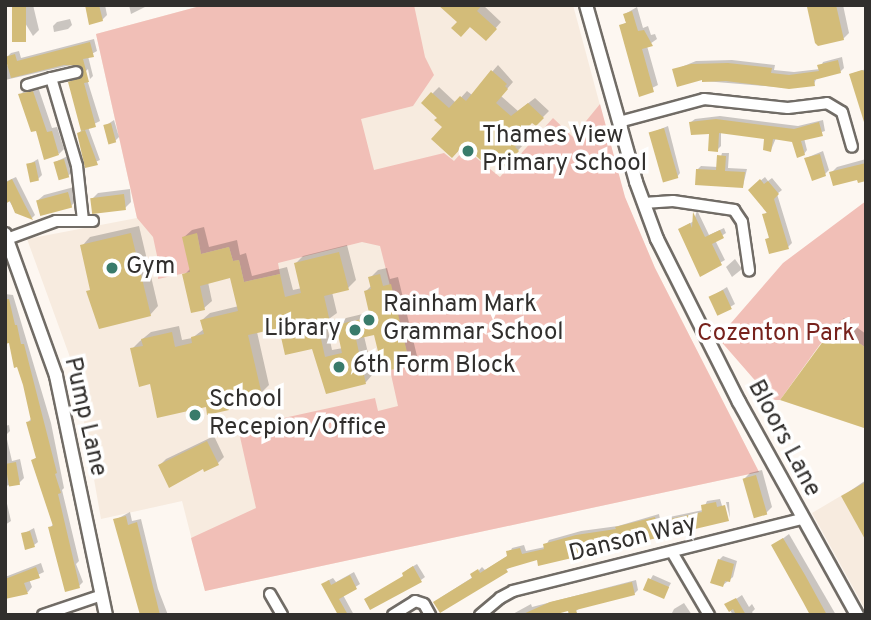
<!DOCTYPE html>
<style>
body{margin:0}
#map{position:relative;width:871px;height:620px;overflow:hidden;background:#fdf7f1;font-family:Overpass,sans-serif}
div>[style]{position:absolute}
.built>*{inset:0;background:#f7ebdf}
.green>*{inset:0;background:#f1bfb7}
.shadow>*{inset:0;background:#0003}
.building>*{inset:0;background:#d3bc79;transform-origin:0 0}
.roads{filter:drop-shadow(2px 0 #716c66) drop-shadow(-2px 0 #716c66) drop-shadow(0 2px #716c66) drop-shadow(0 -2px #716c66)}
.minor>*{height:10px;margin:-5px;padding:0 5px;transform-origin:5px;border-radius:5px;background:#fff}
.tertiary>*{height:12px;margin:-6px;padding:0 6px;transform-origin:6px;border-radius:6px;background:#fff}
.dots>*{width:19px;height:19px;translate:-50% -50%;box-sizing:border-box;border:4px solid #fff;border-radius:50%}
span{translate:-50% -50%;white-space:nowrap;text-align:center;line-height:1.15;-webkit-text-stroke:7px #fff;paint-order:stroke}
.poi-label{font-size:24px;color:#312f2d}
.left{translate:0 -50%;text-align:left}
.right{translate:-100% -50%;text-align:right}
.park-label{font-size:24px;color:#77221c}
.street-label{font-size:24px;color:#312f2d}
.frame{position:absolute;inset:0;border:7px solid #312f2d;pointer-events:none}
</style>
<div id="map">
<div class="built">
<div style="clip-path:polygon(204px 5px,573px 5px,625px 198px,655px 268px,759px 472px,205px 591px,182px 501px,101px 519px,75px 371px,27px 239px,137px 218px,96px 34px)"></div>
<div style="clip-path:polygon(866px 481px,866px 611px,812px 513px)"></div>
</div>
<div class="green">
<div style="clip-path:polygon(204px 5px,414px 5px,425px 57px,434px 75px,413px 106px,361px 119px,374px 170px,444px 153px,454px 161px,462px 152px,469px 152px,500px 177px,553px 118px,573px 137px,600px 104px,625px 197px,655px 268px,759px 472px,205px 591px,191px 538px,256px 508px,238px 428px,375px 398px,378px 411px,398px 406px,390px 370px,410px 365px,380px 246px,362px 242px,278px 263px,280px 274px,244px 282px,239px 260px,233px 261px,229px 247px,201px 254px,197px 234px,190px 272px,158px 279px,159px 265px,153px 237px,137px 218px,96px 34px)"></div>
<div style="clip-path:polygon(866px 201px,866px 348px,834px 325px,780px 400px,772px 400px,718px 338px,783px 263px)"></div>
</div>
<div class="shadow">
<div style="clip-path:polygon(14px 5px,33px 5px,39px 30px,33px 36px)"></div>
<div style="clip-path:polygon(86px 5px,105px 5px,107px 15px,102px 20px)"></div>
<div style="clip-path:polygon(129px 5px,147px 5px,147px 6px,131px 14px)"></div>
<div style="clip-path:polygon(441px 5px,483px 5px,501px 22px,486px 39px)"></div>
<div style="clip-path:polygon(810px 5px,843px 5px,849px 33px,843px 39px)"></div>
<div style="clip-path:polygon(637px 7px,643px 28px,648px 26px,651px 35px,655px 34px,657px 39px,647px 46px,658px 85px,640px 94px,621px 25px,634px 19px,625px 21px,625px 14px)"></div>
<div style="clip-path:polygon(70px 19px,72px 25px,68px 29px,54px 32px,53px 26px,57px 22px)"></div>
<div style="clip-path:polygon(94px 39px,97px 51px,88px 56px,93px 76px,90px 79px,88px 69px,86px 71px,80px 63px,5px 80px,5px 66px,9px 65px,7px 57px,11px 53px,19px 51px,21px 58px)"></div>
<div style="clip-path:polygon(842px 57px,844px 68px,840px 72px,817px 77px,814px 84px,789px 88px,704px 81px,704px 77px,674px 70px,696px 61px,732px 60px,775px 65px,774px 70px,794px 72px,820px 69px,823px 62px)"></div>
<div style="clip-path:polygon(498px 65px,513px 82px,501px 96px,518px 111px,535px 98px,549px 111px,536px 124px,532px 121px,525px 128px,528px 131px,520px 140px,524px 144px,502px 167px,444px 127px,439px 117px,423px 103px,439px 87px,456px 103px,467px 91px,472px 95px)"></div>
<div style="clip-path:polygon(866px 69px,866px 117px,864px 118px,851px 74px)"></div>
<div style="clip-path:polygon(85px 73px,100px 121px,88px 127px,100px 160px,86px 166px,79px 133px,83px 129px,70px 83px)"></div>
<div style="clip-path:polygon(38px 87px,52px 128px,57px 127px,64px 149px,59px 154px,37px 128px,20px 95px,25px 90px)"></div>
<div style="clip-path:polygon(720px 116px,798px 126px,823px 120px,825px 131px,804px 138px,807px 150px,804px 154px,794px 140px,776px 138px,771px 150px,766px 138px,721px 132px,721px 146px,717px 150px,711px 132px,691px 122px,695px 119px)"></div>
<div style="clip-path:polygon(114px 120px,119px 137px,115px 141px,105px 126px)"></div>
<div style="clip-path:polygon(668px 126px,680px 173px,677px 177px,651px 133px)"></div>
<div style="clip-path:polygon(823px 151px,829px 170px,825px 174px,806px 158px)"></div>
<div style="clip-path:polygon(722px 153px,729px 153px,728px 168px,747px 169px,743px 186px,697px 170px,701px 166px,718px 167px)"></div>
<div style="clip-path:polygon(68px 156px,72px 172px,68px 176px,55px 162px)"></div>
<div style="clip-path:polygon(38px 159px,42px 175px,38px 179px,28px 165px)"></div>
<div style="clip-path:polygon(866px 159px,866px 180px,831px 173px,837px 167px)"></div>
<div style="clip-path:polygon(16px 177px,35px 215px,32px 218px,16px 212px,5px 194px,5px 182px)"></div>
<div style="clip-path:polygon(765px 177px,768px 181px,772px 178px,782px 190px,777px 194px,792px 243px,788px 247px,767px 239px,771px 236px,764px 215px,768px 211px,750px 190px)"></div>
<div style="clip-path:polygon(74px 187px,77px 200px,71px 206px,37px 201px,44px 195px)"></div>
<div style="clip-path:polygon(130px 189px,131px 202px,125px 208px,92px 199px,98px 193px)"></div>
<div style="clip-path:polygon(697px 210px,709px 235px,724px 228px,726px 233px,715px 240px,725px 260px,700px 274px,680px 229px,694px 221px)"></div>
<div style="clip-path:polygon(139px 226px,158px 306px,150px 315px,92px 288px,82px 246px,90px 237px)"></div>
<div style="clip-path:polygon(204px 227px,209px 247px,237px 240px,240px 255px,246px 253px,252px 276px,287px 267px,293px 290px,302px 288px,296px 263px,303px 256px,347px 245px,356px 280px,348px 288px,332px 292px,337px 313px,326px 321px,332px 350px,343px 348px,338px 326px,346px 318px,371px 312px,366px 291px,372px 285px,370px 278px,378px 270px,387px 268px,390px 279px,398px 277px,417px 356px,409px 364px,376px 333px,364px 336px,373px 374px,366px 382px,327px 391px,313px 347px,281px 326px,257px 332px,269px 385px,261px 393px,236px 401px,228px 408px,207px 405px,151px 382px,132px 349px,140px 341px,151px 332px,179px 326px,182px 340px,192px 338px,204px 329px,202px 320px,210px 313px,239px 306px,232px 276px,208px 282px,212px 301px,204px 308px,184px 275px,191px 268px,184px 237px,192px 230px)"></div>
<div style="clip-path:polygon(735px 259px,742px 269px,732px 277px,726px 267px)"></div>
<div style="clip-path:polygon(727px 287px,735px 304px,720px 313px,711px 297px)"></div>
<div style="clip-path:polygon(5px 294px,13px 295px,51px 423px,64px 488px,62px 490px,79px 561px,76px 564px,83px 582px,79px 586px,50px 528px,54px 523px,33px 460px,37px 457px,28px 422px,32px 418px,25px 384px,10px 341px,5px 342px)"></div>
<div style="clip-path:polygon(844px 318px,866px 334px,866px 424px,863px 426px,836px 326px)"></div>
<div style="clip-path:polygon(9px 425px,10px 431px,6px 435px,12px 461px,20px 459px,24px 478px,19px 483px,5px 486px,5px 426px)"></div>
<div style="clip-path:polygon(214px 436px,224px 457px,218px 463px,160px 465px,166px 459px)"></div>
<div style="clip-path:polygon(762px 470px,772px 507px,766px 513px,744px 479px,750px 473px)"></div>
<div style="clip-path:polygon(866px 480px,866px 537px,843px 496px)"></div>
<div style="clip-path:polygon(5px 495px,11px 521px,5px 525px)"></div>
<div style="clip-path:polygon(720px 499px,726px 519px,538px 558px,511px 567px,441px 610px,440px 598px,473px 577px,482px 567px,485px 570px,509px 555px,512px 548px,524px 545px,526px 551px,545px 547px,549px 540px,581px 531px,618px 526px,659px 514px,660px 519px,703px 510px,707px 501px)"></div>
<div style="clip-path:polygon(726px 502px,729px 502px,730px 518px)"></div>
<div style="clip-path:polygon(130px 512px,132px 521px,141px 519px,158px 589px,168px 615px,142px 615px,115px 520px)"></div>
<div style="clip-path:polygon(34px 528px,38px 542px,34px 545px,23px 534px)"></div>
<div style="clip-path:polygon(789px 534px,836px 615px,813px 615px,773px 546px)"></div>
<div style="clip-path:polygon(723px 556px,737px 561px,733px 577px,723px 585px,719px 560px)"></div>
<div style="clip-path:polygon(41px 563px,44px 572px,29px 579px,32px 587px,28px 592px,5px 597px,5px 577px)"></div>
<div style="clip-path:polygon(417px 564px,425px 577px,421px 580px,405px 575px,407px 570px)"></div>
<div style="clip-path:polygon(354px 572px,360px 584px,343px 595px,354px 615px,340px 615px,327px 581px,333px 578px,336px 582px)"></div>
<div style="clip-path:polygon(653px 575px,671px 583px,663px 597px,645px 589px)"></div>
<div style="clip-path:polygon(636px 580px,638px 590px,634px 594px,580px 608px,576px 611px,570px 609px,546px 615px,511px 615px,531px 604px,532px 607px)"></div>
<div style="clip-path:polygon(742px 595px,749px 607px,752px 604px,755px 609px,752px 612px,754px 615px,733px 615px,727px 605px)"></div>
<div style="clip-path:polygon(684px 603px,692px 615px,671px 615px,674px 609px)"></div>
</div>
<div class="building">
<div style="left:12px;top:5px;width:14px;height:37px"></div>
<div style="clip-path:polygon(85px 5px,99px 5px,103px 21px,89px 25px)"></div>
<div style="clip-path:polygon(438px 5px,482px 5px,477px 11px,497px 29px,486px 41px,470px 27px,461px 37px,451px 28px,457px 22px)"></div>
<div style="clip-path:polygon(809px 5px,836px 5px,844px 40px,818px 46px,815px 43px,807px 7px)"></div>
<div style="clip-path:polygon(632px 11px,638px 31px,644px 30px,653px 46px,642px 49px,654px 92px,639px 97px,619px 25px,626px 23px,623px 14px)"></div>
<div style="clip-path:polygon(90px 42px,94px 57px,83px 59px,89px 82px,84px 83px,96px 127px,81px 131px,68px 82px,82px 77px,81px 66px,64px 65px,11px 78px,5px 57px,15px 54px,17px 61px)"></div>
<div style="clip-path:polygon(838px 60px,841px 73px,814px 80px,815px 86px,789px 89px,726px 81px,702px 82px,702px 80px,677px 87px,672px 69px,691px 64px,728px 63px,772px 68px,771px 73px,789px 75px,819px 71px,817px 65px)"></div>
<div style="clip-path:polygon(491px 70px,507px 84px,505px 86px,508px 89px,496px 103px,511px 116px,528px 103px,544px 118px,536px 126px,532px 123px,521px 135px,524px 138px,515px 147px,519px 151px,502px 169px,491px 159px,485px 164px,464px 145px,452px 158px,431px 139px,442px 127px,434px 120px,437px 118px,421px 103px,431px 92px,449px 108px,460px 96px,466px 101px)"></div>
<div style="clip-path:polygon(862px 70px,866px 72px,864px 122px,849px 74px)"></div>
<div style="clip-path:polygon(33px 91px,47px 132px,52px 131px,59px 155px,44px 160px,36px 131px,31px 132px,18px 94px)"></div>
<div style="clip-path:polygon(716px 119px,794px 129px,819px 122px,823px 136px,801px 141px,805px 155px,797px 158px,792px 142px,773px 139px,771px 152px,763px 150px,764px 139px,719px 133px,718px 152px,708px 151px,709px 134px,691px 135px,689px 122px)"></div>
<div style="left:111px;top:123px;width:20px;height:8px;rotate:75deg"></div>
<div style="left:664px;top:128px;width:52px;height:16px;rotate:74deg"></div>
<div style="clip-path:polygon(85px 130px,98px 165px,85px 168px,77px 133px)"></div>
<div style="clip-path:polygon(820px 154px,826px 176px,812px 181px,804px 158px)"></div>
<div style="clip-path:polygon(717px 155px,726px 156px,725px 171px,745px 172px,743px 188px,695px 185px,696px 169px,716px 170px)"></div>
<div style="left:64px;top:159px;width:19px;height:11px;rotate:74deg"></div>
<div style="left:35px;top:162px;width:19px;height:9px;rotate:78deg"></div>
<div style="clip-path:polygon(866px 163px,866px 181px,858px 183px,857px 180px,833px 186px,829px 172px)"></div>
<div style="clip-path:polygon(12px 179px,25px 205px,33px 220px,15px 213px,10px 201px,5px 204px,5px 183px)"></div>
<div style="clip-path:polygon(760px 179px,764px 184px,768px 181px,779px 194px,774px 199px,789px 249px,769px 254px,765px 239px,769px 238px,762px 214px,767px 213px,748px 190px)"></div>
<div style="left:68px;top:192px;width:16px;height:33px;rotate:75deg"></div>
<div style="left:124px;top:194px;width:16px;height:34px;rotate:83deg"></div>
<div style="clip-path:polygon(693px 212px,705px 237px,720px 230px,724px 238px,712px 244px,722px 265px,700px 277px,678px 229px,690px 223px,692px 228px)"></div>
<div style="clip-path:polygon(131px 233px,151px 316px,99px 329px,86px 291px,90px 290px,80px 245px)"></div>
<div style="clip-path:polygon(197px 233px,201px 254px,229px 247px,233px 261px,239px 260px,244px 282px,280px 274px,285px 297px,301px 293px,294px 263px,339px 252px,349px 290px,324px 296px,330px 322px,318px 325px,325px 357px,342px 353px,336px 325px,370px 317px,364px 291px,371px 289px,368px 277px,380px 274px,383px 286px,391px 284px,410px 365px,383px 372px,374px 335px,356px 339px,366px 384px,326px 394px,312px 349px,285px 355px,279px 328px,248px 335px,262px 395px,227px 403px,229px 410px,207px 415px,206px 407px,157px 418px,150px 384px,139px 387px,130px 348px,143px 346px,141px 339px,172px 332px,175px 347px,192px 343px,191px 337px,204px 334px,200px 320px,238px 311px,230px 278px,200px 286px,205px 310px,191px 313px,182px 274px,190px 272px,182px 237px)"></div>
<div style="left:723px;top:290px;width:21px;height:16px;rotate:65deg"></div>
<div style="clip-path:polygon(5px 299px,9px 299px,15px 325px,17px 325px,21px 344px,24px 344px,57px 473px,55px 474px,61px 493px,58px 494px,80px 588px,65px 592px,48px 527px,53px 526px,31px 460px,36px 458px,26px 422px,31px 421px,23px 385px,17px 367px,14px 368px,9px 343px,5px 344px)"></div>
<div style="clip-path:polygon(835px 325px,866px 348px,864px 428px,780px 400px)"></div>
<div style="clip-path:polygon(207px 441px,219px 465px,204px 472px,203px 469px,169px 488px,158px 465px)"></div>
<div style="left:16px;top:462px;width:23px;height:11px;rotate:80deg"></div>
<div style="left:756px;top:475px;width:41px;height:14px;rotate:74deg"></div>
<div style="clip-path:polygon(866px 482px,866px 541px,841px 496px)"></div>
<div style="clip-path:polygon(716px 502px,717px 507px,725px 505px,729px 521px,538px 566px,537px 560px,506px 569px,508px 572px,440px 613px,433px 602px,472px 578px,470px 574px,478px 569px,480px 573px,507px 556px,506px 551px,520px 548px,522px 554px,544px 549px,543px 544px,576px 535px,616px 529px,615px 527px,655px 517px,656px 522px,702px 512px,701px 505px)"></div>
<div style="clip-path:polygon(126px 516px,128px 525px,137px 522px,160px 615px,140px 615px,113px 519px)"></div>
<div style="clip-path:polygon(30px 531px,35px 547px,25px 550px,21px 533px)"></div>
<div style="clip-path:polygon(783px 538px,805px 575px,827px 615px,810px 615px,803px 602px,771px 545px)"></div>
<div style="clip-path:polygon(718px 559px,734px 564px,730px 582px,725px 581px,723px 587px,710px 583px)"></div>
<div style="clip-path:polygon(413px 566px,422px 582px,370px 610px,364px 599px,403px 576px,402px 573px)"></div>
<div style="clip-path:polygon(36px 567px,40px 578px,24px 583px,28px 594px,5px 599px,5px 579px)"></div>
<div style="clip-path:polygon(350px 575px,357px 589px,339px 599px,348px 615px,338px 615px,321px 584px,329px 580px,331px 585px)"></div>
<div style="left:648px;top:578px;width:23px;height:13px;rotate:23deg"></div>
<div style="clip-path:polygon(632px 582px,635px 595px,576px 610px,577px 613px,569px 615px,568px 611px,553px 615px,521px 615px,550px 602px)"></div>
<div style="clip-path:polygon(736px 598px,746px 615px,736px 615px,733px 609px,729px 612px,724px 604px)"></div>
</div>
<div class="roads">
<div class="minor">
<div style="left:51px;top:78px;width:26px;rotate:-13deg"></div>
<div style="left:27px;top:85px;width:25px;rotate:-16deg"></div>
<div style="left:51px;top:78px;width:92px;rotate:73.5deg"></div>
<div style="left:77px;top:166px;width:54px;rotate:83.7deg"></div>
<div style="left:619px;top:122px;width:88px;rotate:-15.1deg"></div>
<div style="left:704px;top:99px;width:84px;rotate:6.1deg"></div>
<div style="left:788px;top:108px;width:39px;rotate:-7deg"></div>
<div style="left:827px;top:103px;width:17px;rotate:31deg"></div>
<div style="left:842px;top:112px;width:36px;rotate:74deg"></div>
<div style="left:644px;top:203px;width:29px;rotate:-4deg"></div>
<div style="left:673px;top:201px;width:62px;rotate:8.4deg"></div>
<div style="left:734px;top:210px;width:14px;rotate:56deg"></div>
<div style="left:742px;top:222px;width:49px;rotate:81.7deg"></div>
<div style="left:7px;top:239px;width:52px;rotate:-20.2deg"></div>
<div style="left:56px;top:221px;width:37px"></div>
<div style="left:672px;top:552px;width:73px;rotate:59.6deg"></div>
<div style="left:270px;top:594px;width:24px;rotate:60deg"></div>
<div style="left:43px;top:615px;width:62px;rotate:-18.7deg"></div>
<div style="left:393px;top:615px;width:26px;rotate:-32deg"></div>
<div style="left:415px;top:601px;width:9px;rotate:18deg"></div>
<div style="left:424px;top:604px;width:13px;rotate:61deg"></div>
<div style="left:480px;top:615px;width:26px;rotate:-40deg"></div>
<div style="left:500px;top:598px;width:15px;rotate:-28deg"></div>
<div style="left:513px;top:591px;width:298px;rotate:-14deg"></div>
</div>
<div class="tertiary">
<div style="left:586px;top:5px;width:184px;rotate:74.2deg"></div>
<div style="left:636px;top:182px;width:61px;rotate:69.8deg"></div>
<div style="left:657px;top:239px;width:182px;rotate:63.3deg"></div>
<div style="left:739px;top:402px;width:244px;rotate:61deg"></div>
<div style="left:5px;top:234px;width:151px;rotate:70.2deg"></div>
<div style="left:56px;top:376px;width:244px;rotate:78.2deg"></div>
</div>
</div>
<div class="dots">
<div style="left:468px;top:151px;background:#397b6b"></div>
<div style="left:112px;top:268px;background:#397b6b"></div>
<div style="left:369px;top:320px;background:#397b6b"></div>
<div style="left:355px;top:330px;background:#397b6b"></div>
<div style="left:339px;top:367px;background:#397b6b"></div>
<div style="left:195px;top:415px;background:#397b6b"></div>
</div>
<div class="poi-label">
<span class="left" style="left:482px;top:151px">Thames View<br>Primary School</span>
<span class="left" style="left:126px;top:268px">Gym</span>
<span class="left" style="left:383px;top:320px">Rainham Mark<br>Grammar School</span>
<span class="right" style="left:341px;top:330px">Library</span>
<span class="left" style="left:353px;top:367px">6th Form Block</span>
<span class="left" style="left:209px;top:415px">School<br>Recepion/Office</span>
</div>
<div class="park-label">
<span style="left:776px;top:335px">Cozenton Park</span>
</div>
<div class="street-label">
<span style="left:84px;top:417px;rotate:77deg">Pump Lane</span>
<span style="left:783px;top:439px;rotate:62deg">Bloors Lane</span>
<span style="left:633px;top:540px;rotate:-14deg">Danson Way</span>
</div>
<div class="frame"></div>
</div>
